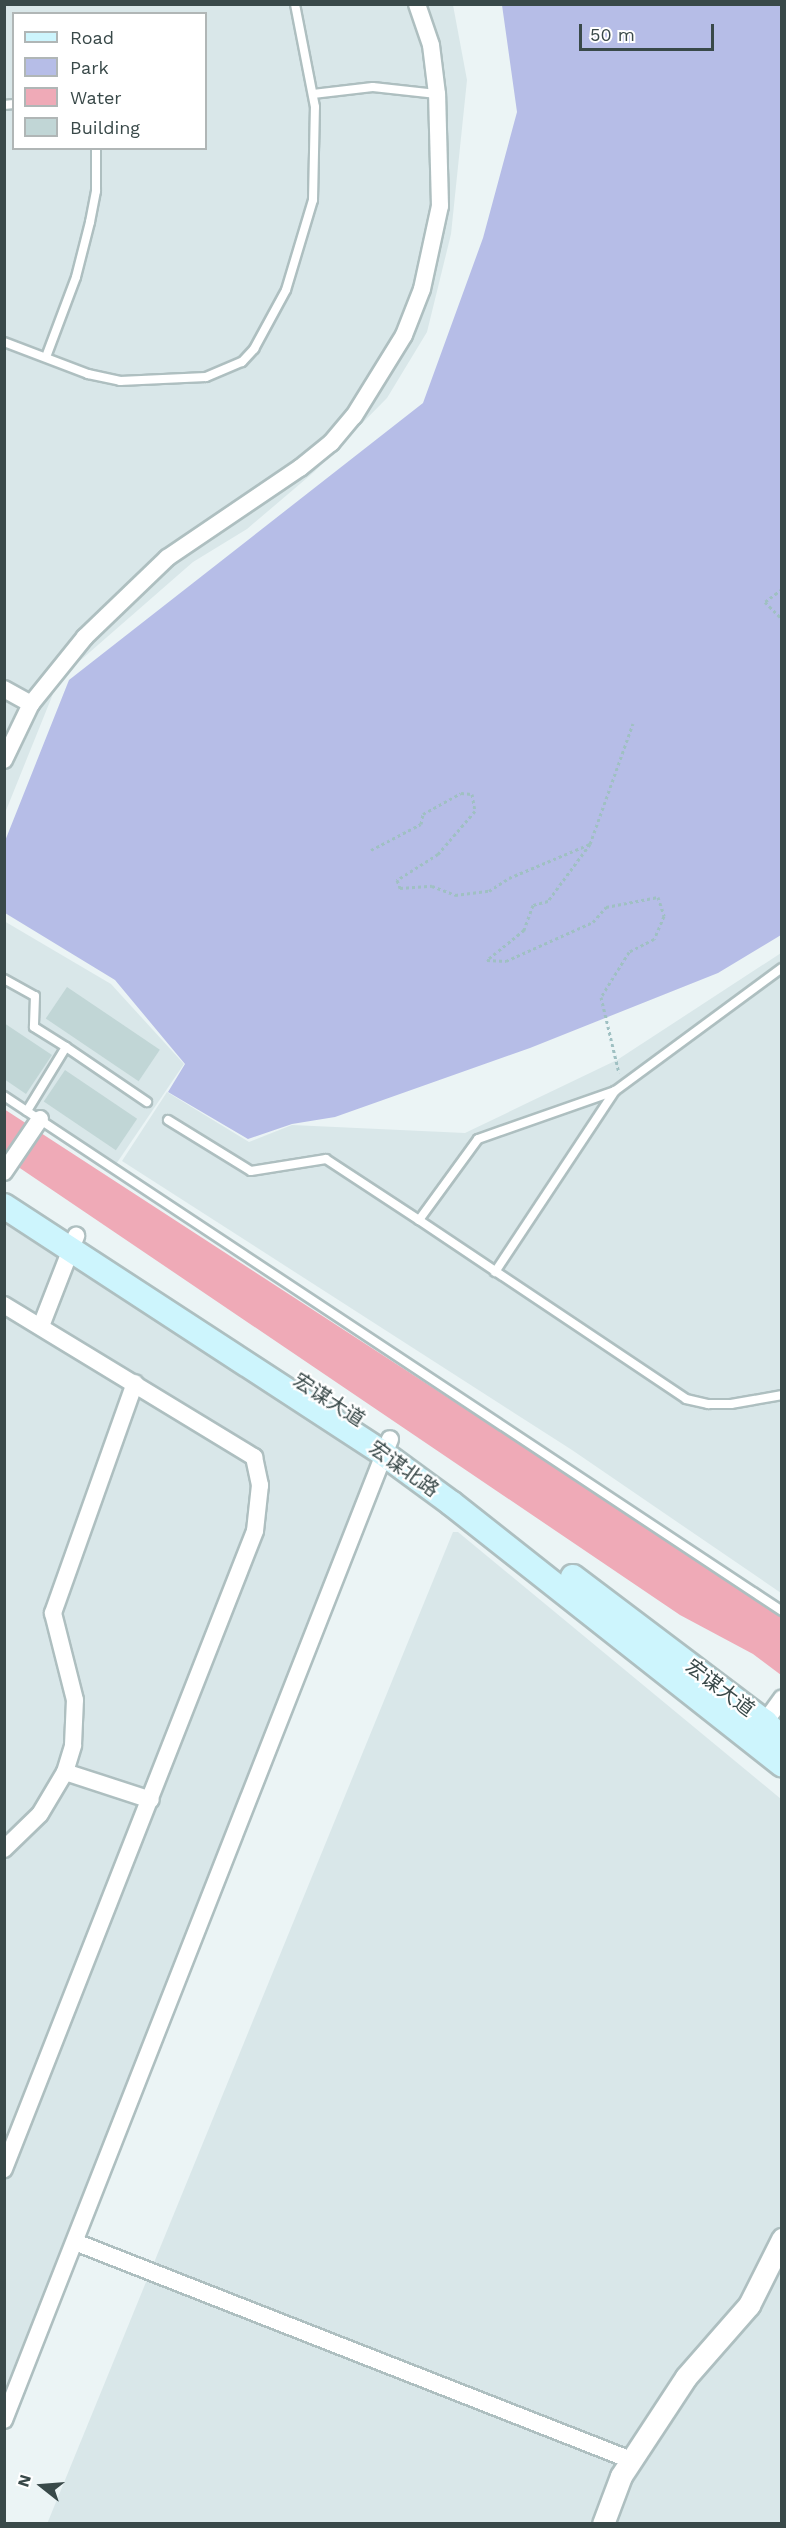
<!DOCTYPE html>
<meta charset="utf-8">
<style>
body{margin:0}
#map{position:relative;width:786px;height:2528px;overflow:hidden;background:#ebf4f5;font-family:"Work Sans","Noto Sans SC",sans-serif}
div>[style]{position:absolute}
.residential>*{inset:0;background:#d9e7e9}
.green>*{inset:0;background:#b6bde7}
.water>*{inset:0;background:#efaab7}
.building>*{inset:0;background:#c1d6d6;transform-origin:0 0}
.path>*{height:3px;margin-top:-1.5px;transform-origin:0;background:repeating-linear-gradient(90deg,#9fc0c2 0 3px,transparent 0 6px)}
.roads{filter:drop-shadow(2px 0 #aebfc0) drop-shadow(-2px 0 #aebfc0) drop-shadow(0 2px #aebfc0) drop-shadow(0 -2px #aebfc0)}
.service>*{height:8px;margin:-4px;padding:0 4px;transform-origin:4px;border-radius:4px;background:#fff}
.minor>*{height:16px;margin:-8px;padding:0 8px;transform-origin:8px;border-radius:8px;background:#fff}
.tertiary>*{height:21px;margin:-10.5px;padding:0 10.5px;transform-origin:10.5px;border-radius:10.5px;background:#fff}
.secondary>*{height:24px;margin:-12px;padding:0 12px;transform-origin:12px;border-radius:12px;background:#cdf5fd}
span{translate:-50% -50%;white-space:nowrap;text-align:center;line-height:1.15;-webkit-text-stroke:4.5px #fff;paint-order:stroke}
.street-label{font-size:20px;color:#394949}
.frame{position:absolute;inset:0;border:6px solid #394949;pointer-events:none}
.legend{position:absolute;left:12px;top:12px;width:195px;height:138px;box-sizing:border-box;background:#fff;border:2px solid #b0b6b6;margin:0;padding:8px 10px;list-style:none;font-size:18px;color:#394949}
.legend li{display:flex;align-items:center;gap:12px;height:30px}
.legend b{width:30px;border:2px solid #b0b6b6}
.north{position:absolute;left:12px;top:2456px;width:60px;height:60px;-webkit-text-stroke:4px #fff;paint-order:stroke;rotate:287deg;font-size:16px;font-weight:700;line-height:24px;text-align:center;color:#394949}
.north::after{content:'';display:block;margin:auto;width:21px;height:27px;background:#394949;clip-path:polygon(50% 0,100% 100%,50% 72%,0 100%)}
.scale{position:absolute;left:579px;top:24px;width:135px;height:27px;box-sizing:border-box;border:3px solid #394949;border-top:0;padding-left:8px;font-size:18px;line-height:21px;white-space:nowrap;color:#394949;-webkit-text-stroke:4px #fff;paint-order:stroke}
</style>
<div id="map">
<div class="residential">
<div style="clip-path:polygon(evenodd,5px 5px,453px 5px,467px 80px,451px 234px,427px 332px,387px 398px,314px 472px,247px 529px,193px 562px,59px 679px,5px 813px,5px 5px,14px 14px,206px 14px,206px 148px,14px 148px,14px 14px)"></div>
<div style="clip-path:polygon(4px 921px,111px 984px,184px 1064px,110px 1173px,5px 1102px)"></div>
<div style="clip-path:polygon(781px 953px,781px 1593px,572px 1450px,122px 1161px,167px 1092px,249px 1142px,292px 1125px,465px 1133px,617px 1060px)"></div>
<div style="clip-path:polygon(5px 1224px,376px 1465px,5px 2390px)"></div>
<div style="clip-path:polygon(453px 1532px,458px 1532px,781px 1799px,781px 2523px,47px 2524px)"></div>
</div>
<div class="green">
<div style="clip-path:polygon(502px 5px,781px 5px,781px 935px,718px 973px,530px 1048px,335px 1117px,292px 1124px,248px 1139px,168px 1092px,185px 1064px,115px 980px,5px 913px,5px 841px,69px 680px,423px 403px,483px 238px,517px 112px)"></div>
</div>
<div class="water">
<div style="clip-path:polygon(4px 1109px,781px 1614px,781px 1675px,753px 1654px,680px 1615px,5px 1158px)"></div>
</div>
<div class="building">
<div style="left:67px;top:987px;width:112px;height:38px;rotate:34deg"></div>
<div style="clip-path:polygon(4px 1023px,52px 1055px,26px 1094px,4px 1079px)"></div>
<div style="left:65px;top:1070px;width:87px;height:38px;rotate:34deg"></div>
</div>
<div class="path">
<div style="left:782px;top:589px;width:21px;rotate:143deg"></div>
<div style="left:765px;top:602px;width:24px;rotate:45deg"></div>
<div style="left:590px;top:844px;width:128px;rotate:-70.4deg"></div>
<div style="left:371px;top:850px;width:56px;rotate:-27.5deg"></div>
<div style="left:421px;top:824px;width:10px;rotate:-79deg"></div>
<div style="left:423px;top:814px;width:43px;rotate:-28.9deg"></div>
<div style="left:461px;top:793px;width:11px;rotate:5deg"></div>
<div style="left:472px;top:794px;width:17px;rotate:80deg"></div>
<div style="left:475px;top:811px;width:57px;rotate:130.7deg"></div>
<div style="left:438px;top:854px;width:49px;rotate:147.6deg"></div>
<div style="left:397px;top:880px;width:9px;rotate:69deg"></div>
<div style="left:400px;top:888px;width:32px;rotate:-4deg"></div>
<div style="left:432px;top:886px;width:25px;rotate:21deg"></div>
<div style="left:455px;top:895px;width:34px;rotate:-7deg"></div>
<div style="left:489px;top:891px;width:24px;rotate:-33deg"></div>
<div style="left:509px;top:878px;width:88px;rotate:-22.8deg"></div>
<div style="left:590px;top:844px;width:71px;rotate:126.4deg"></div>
<div style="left:548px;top:901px;width:16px;rotate:165deg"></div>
<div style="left:533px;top:905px;width:27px;rotate:110deg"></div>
<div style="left:524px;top:930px;width:48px;rotate:141deg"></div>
<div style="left:487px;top:960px;width:19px;rotate:3deg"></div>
<div style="left:506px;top:961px;width:95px;rotate:-24.1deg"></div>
<div style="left:593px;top:922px;width:20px;rotate:-49deg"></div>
<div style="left:606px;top:907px;width:53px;rotate:-10.9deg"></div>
<div style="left:658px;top:897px;width:20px;rotate:72deg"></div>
<div style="left:664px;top:916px;width:25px;rotate:113deg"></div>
<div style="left:654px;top:939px;width:28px;rotate:153deg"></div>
<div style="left:629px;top:952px;width:53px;rotate:121.9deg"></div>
<div style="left:601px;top:997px;width:78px;rotate:76.7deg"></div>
</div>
<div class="roads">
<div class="service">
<div style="left:313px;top:94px;width:60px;rotate:-6.7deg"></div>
<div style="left:373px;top:87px;width:64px;rotate:6.2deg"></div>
<div style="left:4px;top:105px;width:10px;rotate:-6deg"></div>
<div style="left:4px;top:342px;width:90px;rotate:20.9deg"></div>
<div style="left:88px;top:374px;width:33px;rotate:12deg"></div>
<div style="left:120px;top:381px;width:86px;rotate:-2.7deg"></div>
<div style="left:206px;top:377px;width:39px;rotate:-23deg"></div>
<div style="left:242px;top:362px;width:18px;rotate:-47deg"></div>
<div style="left:254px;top:349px;width:67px;rotate:-61.5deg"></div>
<div style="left:286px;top:290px;width:94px;rotate:-73.3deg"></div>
<div style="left:313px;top:200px;width:93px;rotate:-88.8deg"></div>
<div style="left:315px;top:107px;width:105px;rotate:-101deg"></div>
<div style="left:46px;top:357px;width:85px;rotate:-69.4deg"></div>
<div style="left:76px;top:277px;width:57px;rotate:-75.7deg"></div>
<div style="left:90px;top:222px;width:32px;rotate:-79deg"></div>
<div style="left:96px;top:191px;width:43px;rotate:-90deg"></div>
<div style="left:4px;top:979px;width:35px;rotate:29deg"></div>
<div style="left:35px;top:996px;width:31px;rotate:92deg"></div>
<div style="left:34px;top:1027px;width:38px;rotate:32deg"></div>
<div style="left:66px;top:1047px;width:75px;rotate:121.4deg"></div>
<div style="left:66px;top:1047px;width:98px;rotate:34.2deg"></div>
<div style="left:4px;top:1096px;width:933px;rotate:33.5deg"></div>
<div style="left:168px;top:1120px;width:97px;rotate:31.6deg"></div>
<div style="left:251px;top:1171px;width:76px;rotate:-9.1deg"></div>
<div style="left:326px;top:1159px;width:111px;rotate:33.3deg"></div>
<div style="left:419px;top:1220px;width:100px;rotate:-53.9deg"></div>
<div style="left:478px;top:1139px;width:145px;rotate:-19.3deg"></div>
<div style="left:615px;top:1091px;width:207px;rotate:-36.4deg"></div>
<div style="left:419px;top:1220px;width:321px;rotate:33.8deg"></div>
<div style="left:686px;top:1399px;width:23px;rotate:13deg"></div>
<div style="left:708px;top:1404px;width:23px"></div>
<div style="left:731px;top:1404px;width:52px;rotate:-10deg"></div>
<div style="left:495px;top:1272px;width:217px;rotate:-56.5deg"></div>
</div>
<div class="minor">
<div style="left:4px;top:689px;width:31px;rotate:29deg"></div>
<div style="left:4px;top:760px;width:62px;rotate:-64.3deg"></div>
<div style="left:31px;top:704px;width:86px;rotate:-51.1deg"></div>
<div style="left:85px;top:637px;width:114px;rotate:-43.9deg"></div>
<div style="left:167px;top:558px;width:161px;rotate:-34.1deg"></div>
<div style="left:300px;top:468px;width:40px;rotate:-39deg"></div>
<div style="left:331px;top:443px;width:35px;rotate:-50deg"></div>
<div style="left:354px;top:416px;width:95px;rotate:-58.3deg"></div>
<div style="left:404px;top:335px;width:49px;rotate:-68.6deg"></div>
<div style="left:422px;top:289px;width:85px;rotate:-77.8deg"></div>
<div style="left:440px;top:206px;width:112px;rotate:-91.5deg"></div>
<div style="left:437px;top:94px;width:49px;rotate:-97deg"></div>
<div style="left:431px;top:45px;width:43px;rotate:-108.9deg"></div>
<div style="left:4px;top:1172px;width:64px;rotate:-55.8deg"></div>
<div style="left:4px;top:1305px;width:293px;rotate:31.3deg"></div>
<div style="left:254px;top:1457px;width:29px;rotate:78deg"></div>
<div style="left:260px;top:1485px;width:46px;rotate:96.2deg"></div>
<div style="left:255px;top:1531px;width:686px;rotate:111.48deg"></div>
<div style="left:41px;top:1326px;width:97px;rotate:-68.7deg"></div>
<div style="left:765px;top:1722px;width:29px;rotate:-54deg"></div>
<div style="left:65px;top:1772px;width:90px;rotate:18deg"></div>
<div style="left:4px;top:1849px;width:50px;rotate:-44.2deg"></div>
<div style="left:40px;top:1814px;width:49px;rotate:-59.2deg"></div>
<div style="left:65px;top:1772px;width:28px;rotate:-73deg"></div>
<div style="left:73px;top:1745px;width:45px;rotate:-87.5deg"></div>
<div style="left:75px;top:1700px;width:90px;rotate:-104.2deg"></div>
<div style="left:53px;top:1613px;width:244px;rotate:-70.4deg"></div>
<div style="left:75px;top:2242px;width:597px;rotate:21.41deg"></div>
<div style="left:4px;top:2420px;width:1054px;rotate:-68.52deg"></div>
</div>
<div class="tertiary">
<div style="left:603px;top:2524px;width:51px;rotate:-69.4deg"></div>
<div style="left:621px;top:2476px;width:118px;rotate:-56.7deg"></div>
<div style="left:686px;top:2377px;width:96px;rotate:-48.8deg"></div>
<div style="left:749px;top:2305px;width:74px;rotate:-63.4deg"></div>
</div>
<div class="secondary">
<div style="left:4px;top:1206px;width:454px;rotate:33.1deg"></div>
<div style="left:384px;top:1454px;width:83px;rotate:36.2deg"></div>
<div style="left:451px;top:1503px;width:422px;rotate:38.3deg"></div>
<div style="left:573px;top:1577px;width:241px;rotate:37.1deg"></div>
<div style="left:765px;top:1722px;width:25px;rotate:47deg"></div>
</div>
</div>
<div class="street-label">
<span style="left:329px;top:1400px;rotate:33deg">宏谋大道</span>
<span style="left:404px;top:1469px;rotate:36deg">宏谋北路</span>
<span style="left:720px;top:1688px;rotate:37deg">宏谋大道</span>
</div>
<div class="frame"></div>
<ul class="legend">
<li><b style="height:8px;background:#cdf5fd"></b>Road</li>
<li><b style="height:16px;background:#b6bde7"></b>Park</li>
<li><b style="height:16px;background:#efaab7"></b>Water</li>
<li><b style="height:16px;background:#c1d6d6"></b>Building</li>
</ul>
<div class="north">N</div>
<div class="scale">50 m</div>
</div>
